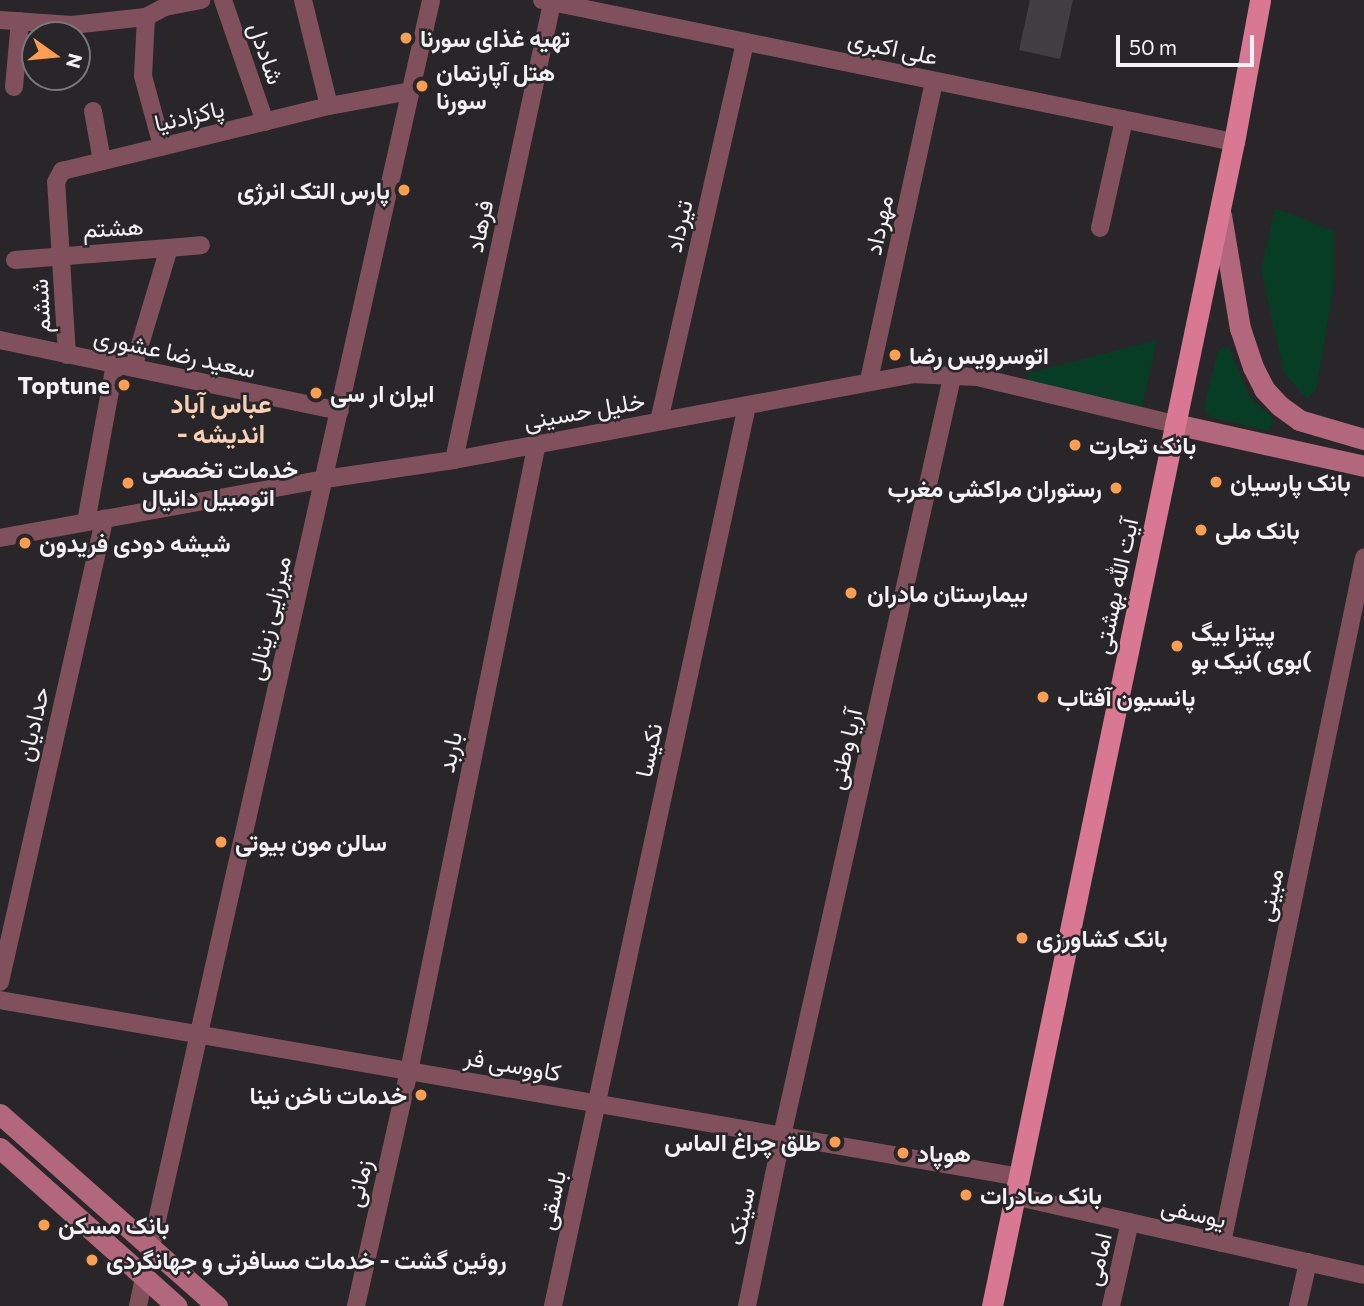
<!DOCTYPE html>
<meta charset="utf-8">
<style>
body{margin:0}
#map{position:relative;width:1364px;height:1306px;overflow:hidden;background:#282629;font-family:Commissioner,Vazirmatn,sans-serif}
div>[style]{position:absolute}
.green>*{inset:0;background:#073d25}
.building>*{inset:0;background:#423f42}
.street>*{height:18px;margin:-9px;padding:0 9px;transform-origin:9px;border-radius:9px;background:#80515d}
.secondary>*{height:21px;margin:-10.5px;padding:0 10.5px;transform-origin:10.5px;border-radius:10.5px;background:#b2677c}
.primary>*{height:21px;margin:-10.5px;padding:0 10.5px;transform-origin:10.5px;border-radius:10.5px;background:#d87893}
.dots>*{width:19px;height:19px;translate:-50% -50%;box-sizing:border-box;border:4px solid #282629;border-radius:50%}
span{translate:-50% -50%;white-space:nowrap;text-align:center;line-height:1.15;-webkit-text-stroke:5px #282629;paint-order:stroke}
.poi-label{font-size:24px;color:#f4f2f4;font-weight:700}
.left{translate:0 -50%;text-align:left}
.right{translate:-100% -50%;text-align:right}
.street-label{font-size:24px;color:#f4f2f4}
.neighbourhood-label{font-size:26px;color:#f8d0b3;font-weight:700}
.north{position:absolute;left:21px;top:21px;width:70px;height:70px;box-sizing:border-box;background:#282629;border:2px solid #7a787a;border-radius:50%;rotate:105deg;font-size:19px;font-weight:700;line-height:28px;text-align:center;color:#f4f2f4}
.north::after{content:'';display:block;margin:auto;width:24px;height:32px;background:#fb9e51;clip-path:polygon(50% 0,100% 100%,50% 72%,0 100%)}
.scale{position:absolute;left:1116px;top:35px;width:138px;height:32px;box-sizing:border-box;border:4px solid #f4f2f4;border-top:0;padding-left:9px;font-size:21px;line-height:24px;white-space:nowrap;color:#f4f2f4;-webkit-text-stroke:5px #282629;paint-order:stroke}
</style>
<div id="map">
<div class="green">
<div style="clip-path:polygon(1275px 208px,1334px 231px,1333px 292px,1316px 390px,1307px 399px,1284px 373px,1261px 270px)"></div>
<div style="clip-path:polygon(1157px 340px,1142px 408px,1028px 380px,1028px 373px)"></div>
<div style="clip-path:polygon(1223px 347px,1229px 348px,1250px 398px,1273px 418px,1269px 431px,1211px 417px,1206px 411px,1204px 406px,1218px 351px)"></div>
</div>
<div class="building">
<div style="clip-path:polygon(1030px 0,1073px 0,1060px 59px,1019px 50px)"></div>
</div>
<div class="street">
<div style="left:223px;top:0;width:129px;rotate:71deg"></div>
<div style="left:303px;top:0;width:109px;rotate:76.2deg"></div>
<div style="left:542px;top:0;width:706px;rotate:11.6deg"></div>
<div style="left:146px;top:17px;width:59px;rotate:92.9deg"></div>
<div style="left:143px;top:76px;width:73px;rotate:74.8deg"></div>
<div style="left:0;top:20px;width:72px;rotate:4deg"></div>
<div style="left:72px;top:25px;width:74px;rotate:-6.2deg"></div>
<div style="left:146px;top:17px;width:21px;rotate:-28deg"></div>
<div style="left:165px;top:7px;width:37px;rotate:-11deg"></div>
<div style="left:14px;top:87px;width:66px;rotate:-84.8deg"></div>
<div style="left:93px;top:111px;width:51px;rotate:79.8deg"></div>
<div style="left:1100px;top:228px;width:111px;rotate:-77.5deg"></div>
<div style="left:169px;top:248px;width:32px;rotate:-5deg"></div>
<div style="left:15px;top:260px;width:154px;rotate:-4.5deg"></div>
<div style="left:169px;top:248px;width:125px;rotate:106.7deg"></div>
<div style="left:0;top:340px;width:347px;rotate:11.8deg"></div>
<div style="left:67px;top:355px;width:173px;rotate:-93.6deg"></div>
<div style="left:56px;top:182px;width:13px;rotate:-61deg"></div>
<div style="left:62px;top:171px;width:275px;rotate:-13.7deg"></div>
<div style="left:329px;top:106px;width:83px;rotate:-10.4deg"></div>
<div style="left:869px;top:380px;width:306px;rotate:-77.7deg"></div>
<div style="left:659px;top:421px;width:389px;rotate:-77.2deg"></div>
<div style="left:454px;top:460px;width:468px;rotate:-77.9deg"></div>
<div style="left:86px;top:522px;width:161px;rotate:-79.6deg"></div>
<div style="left:0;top:538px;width:330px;rotate:-10.3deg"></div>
<div style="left:325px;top:479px;width:130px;rotate:-8.4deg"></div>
<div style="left:454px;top:460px;width:466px;rotate:-10.6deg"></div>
<div style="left:912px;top:374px;width:65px;rotate:2.6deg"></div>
<div style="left:977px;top:377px;width:204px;rotate:13.4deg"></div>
<div style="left:0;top:982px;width:475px;rotate:-77.3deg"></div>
<div style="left:0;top:1000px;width:1034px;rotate:9.85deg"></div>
<div style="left:1014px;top:1196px;width:359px;rotate:12.7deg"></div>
<div style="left:1222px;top:1243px;width:700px;rotate:-78.29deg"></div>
<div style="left:151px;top:1247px;width:1278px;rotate:-77.34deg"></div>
<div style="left:138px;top:1306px;width:30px;rotate:-78deg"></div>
<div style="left:356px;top:1306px;width:241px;rotate:-77.3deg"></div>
<div style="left:409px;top:1071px;width:641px;rotate:-78.48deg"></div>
<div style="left:553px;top:1306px;width:921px;rotate:-77.84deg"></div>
<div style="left:747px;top:1306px;width:174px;rotate:-78.4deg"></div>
<div style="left:782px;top:1136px;width:782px;rotate:-77.37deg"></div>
<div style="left:1111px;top:1306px;width:86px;rotate:-77.3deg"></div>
<div style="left:1298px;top:1306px;width:45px;rotate:-77.2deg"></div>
</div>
<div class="secondary">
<div style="left:1221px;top:215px;width:115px;rotate:80.5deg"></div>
<div style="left:1240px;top:328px;width:41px;rotate:71.6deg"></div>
<div style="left:1253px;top:367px;width:25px;rotate:63deg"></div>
<div style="left:1264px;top:389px;width:23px;rotate:47deg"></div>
<div style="left:1280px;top:406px;width:24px;rotate:36deg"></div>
<div style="left:1299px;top:420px;width:68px;rotate:16.3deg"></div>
<div style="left:1175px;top:424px;width:194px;rotate:12.5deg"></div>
<div style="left:0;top:1114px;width:290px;rotate:41.5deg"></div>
<div style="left:0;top:1148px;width:237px;rotate:41.8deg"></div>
</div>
<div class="primary">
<div style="left:992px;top:1306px;width:1189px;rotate:-78.26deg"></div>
<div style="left:1234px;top:142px;width:144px;rotate:-79.6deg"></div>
</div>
<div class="dots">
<div style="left:406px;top:38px;background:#fb9e51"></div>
<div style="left:422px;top:86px;background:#fb9e51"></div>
<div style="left:404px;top:190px;background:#fb9e51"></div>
<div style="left:895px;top:355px;background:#fb9e51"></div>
<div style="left:124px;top:385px;background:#fb9e51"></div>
<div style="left:316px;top:393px;background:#fb9e51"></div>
<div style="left:1075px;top:445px;background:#fb9e51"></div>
<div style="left:1216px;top:482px;background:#fb9e51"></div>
<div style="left:128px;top:483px;background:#fb9e51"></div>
<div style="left:1116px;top:488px;background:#fb9e51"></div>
<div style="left:1201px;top:530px;background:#fb9e51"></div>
<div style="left:25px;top:543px;background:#fb9e51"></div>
<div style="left:851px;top:593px;background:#fb9e51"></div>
<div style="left:1177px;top:646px;background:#fb9e51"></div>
<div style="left:1043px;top:697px;background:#fb9e51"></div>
<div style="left:221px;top:842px;background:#fb9e51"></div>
<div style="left:1022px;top:938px;background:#fb9e51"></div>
<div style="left:421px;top:1095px;background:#fb9e51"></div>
<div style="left:835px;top:1142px;background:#fb9e51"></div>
<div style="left:903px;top:1153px;background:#fb9e51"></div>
<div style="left:966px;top:1195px;background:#fb9e51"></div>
<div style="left:44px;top:1225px;background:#fb9e51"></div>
<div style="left:92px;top:1260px;background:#fb9e51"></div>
</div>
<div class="poi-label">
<span class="left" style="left:420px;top:38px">تهیه غذای سورنا</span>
<span class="left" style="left:436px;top:86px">هتل آپارتمان<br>سورنا</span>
<span class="right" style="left:390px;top:190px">پارس التک انرژی</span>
<span class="left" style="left:909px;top:355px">اتوسرویس رضا</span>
<span class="right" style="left:110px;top:385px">Toptune</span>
<span class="left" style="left:330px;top:393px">ایران ار سی</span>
<span class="left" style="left:1089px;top:445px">بانک تجارت</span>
<span class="left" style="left:142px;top:483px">خدمات تخصصی<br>اتومبیل دانیال</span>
<span class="left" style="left:1230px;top:482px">بانک پارسیان</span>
<span class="right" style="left:1102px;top:488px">رستوران مراکشی مغرب</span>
<span class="left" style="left:1215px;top:530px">بانک ملی</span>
<span class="left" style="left:39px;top:543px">شیشه دودی فریدون</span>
<span class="left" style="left:867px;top:593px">بیمارستان مادران</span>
<span class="left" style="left:1191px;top:646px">پیتزا بیگ<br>بوی )نیک بو(</span>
<span class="left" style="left:1057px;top:697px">پانسیون آفتاب</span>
<span class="left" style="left:235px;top:842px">سالن مون بیوتی</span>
<span class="left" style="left:1036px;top:938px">بانک کشاورزی</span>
<span class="right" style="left:407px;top:1095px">خدمات ناخن نینا</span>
<span class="right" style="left:821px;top:1142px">طلق چراغ الماس</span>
<span class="left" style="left:917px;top:1153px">هوپاد</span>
<span class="left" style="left:980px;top:1195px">بانک صادرات</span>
<span class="left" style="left:58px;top:1225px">بانک مسکن</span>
<span class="left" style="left:106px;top:1260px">روئین گشت - خدمات مسافرتی و جهانگردی</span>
</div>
<div class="street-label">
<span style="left:893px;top:47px;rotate:12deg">علی‌ اکبری</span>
<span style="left:267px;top:53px;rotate:71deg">شاددل</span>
<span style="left:189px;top:115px;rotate:-13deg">پاکزادنیا</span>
<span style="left:878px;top:225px;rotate:-78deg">مهرداد</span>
<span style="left:479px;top:226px;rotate:-78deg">فرهاد</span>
<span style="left:678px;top:226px;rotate:-77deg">تیرداد</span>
<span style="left:113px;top:227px;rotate:-3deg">هشتم</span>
<span style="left:40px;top:306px;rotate:-93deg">ششم</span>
<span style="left:175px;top:352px;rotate:12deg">سعید رضا عشوری</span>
<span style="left:584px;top:410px;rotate:-10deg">خلیل حسینی</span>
<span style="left:1115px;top:586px;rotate:-78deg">آیت الله بهشتی</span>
<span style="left:268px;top:618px;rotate:-77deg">میرزایی زینالی</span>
<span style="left:32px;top:724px;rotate:-77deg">حدادیان</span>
<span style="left:844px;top:749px;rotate:-77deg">آریا وطنی</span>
<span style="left:648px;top:750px;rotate:-78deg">نکیسا</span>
<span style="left:449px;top:752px;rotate:-78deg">باربد</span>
<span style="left:1269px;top:895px;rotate:-78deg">مبینی</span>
<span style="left:513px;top:1064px;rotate:10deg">کاووسی فر</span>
<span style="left:358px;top:1183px;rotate:-77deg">زمانی</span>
<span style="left:551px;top:1200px;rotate:-78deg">باسقی</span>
<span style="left:1194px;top:1212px;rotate:13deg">یوسفی</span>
<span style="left:740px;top:1216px;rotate:-78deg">سینک</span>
<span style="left:1097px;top:1259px;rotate:-77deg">امامی</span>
</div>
<div class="neighbourhood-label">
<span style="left:221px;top:418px">عباس آباد<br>- اندیشه</span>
</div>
<div class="north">N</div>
<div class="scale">50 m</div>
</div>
